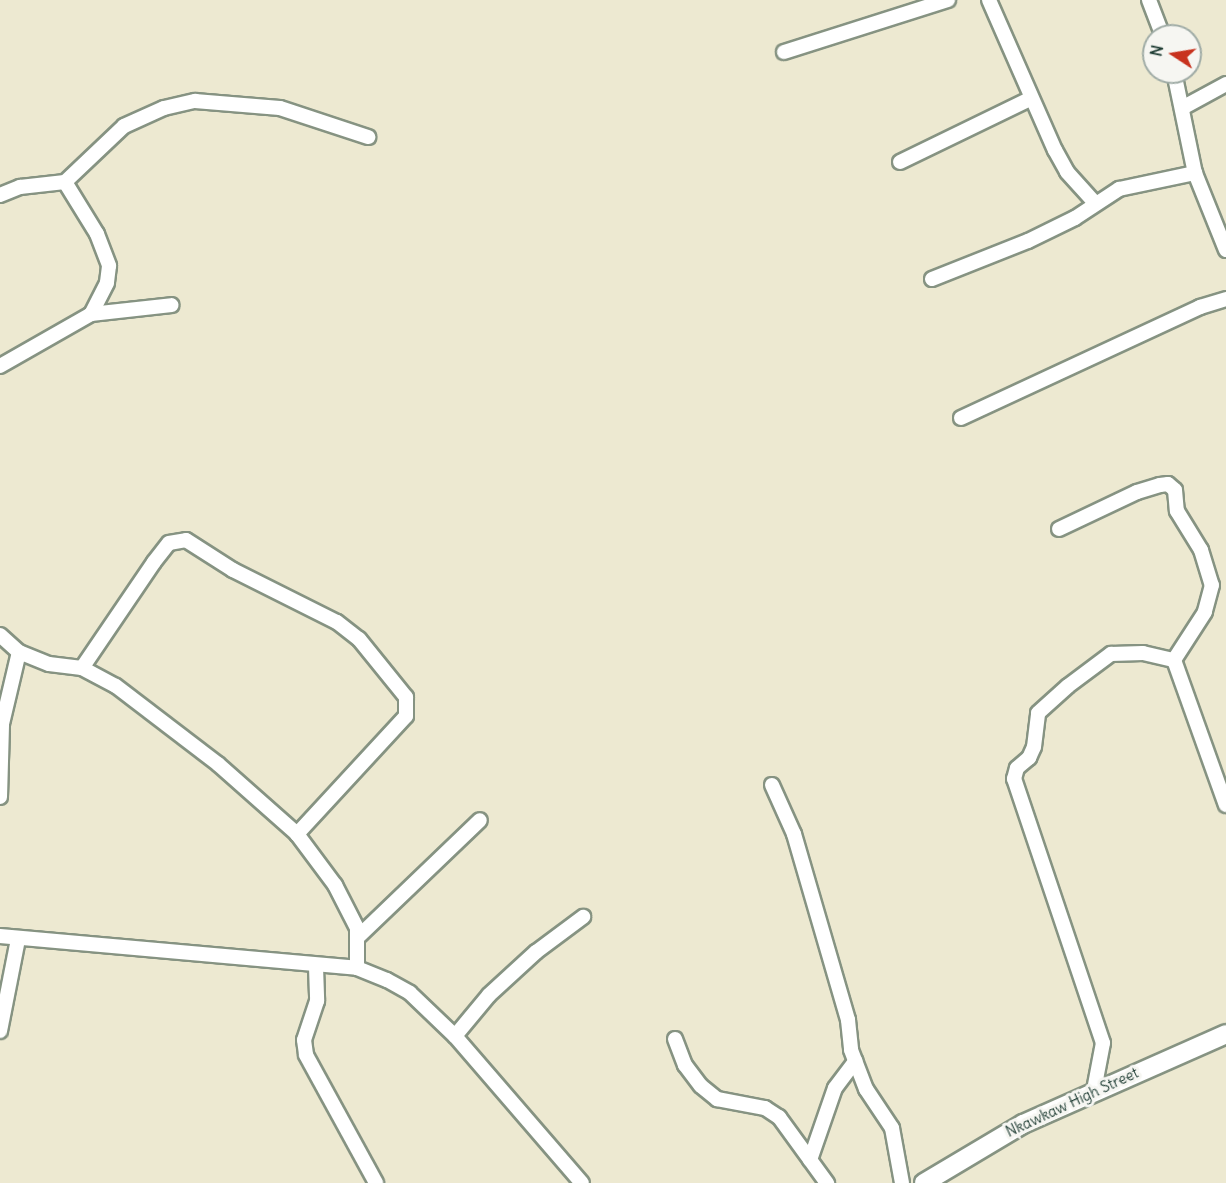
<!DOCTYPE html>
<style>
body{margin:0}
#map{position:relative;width:1226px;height:1183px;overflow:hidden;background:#ede9d1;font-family:Delius,sans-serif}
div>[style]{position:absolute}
.roads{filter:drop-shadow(2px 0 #869382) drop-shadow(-2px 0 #869382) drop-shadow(0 2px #869382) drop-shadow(0 -2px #869382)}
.minor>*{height:14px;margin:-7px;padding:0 7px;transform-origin:7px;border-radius:7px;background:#fff}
.major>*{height:18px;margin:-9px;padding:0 9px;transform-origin:9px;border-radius:9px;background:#fff}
span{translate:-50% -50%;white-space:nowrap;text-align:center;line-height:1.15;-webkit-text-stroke:6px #f6f6f2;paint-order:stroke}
.street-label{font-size:15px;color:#1f3d34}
.north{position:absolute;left:1142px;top:24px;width:60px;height:60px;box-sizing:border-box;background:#f6f6f2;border:2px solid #a0aca6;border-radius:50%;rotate:282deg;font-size:16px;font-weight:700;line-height:24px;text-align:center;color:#1f3d34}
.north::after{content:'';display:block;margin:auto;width:21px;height:27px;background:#c8321e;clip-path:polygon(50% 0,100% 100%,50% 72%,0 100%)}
</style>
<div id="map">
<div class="roads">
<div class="minor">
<div style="left:989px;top:0;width:164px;rotate:66.3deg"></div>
<div style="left:1055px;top:150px;width:25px;rotate:61deg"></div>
<div style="left:1067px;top:172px;width:42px;rotate:47.9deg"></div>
<div style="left:1149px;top:0;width:39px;rotate:69deg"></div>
<div style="left:784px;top:52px;width:172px;rotate:-17.6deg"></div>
<div style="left:1174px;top:72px;width:103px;rotate:78.3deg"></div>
<div style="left:1195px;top:173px;width:83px;rotate:68.1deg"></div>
<div style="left:1182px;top:108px;width:50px;rotate:-28.6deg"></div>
<div style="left:900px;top:162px;width:144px;rotate:-25.9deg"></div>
<div style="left:65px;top:182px;width:61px;rotate:58.4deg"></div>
<div style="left:97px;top:234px;width:34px;rotate:69deg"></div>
<div style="left:109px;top:266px;width:17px;rotate:97deg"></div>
<div style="left:107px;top:283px;width:35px;rotate:117deg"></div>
<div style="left:0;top:195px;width:22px;rotate:-22deg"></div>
<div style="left:20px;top:187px;width:45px;rotate:-6.3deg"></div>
<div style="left:65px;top:182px;width:81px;rotate:-43.5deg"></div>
<div style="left:124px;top:126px;width:44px;rotate:-24.2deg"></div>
<div style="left:164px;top:108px;width:32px;rotate:-13deg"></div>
<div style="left:195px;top:101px;width:85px;rotate:4.7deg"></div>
<div style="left:280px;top:108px;width:93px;rotate:18.2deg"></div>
<div style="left:932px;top:279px;width:103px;rotate:-21.6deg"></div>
<div style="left:1028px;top:241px;width:52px;rotate:-26.1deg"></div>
<div style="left:1075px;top:218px;width:53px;rotate:-33.4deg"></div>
<div style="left:1119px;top:189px;width:78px;rotate:-11.9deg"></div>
<div style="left:0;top:366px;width:105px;rotate:-29.7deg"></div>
<div style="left:91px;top:314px;width:81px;rotate:-6.3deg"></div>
<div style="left:961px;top:418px;width:264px;rotate:-24.9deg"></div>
<div style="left:1200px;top:307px;width:27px;rotate:-17deg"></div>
<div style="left:1059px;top:529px;width:86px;rotate:-25.4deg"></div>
<div style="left:1137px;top:492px;width:24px;rotate:-17deg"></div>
<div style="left:1160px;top:485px;width:8px;rotate:-7deg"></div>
<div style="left:1168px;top:484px;width:9px;rotate:41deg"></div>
<div style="left:1175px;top:490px;width:21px;rotate:85deg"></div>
<div style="left:1177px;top:511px;width:46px;rotate:58.4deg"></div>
<div style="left:1201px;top:550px;width:37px;rotate:73deg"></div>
<div style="left:1212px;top:585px;width:28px;rotate:105deg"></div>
<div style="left:1205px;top:612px;width:57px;rotate:122.9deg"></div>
<div style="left:1174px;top:660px;width:154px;rotate:70.3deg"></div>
<div style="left:0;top:635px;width:25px;rotate:42deg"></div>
<div style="left:19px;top:652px;width:32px;rotate:22deg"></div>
<div style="left:49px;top:664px;width:33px;rotate:7deg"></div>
<div style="left:82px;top:668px;width:38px;rotate:28deg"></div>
<div style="left:116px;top:686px;width:128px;rotate:37.4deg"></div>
<div style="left:218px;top:764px;width:106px;rotate:41.5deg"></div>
<div style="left:297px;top:834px;width:64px;rotate:53.3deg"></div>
<div style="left:335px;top:885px;width:48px;rotate:62.9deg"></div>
<div style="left:357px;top:928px;width:40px;rotate:90deg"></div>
<div style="left:82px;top:668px;width:128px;rotate:-55.8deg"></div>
<div style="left:154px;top:562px;width:24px;rotate:-52deg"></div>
<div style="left:169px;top:543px;width:17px;rotate:-10deg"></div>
<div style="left:186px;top:540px;width:56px;rotate:32.6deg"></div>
<div style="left:233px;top:570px;width:116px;rotate:26.6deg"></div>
<div style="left:337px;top:622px;width:28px;rotate:38deg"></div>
<div style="left:359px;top:639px;width:75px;rotate:51deg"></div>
<div style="left:406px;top:697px;width:19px;rotate:90deg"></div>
<div style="left:406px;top:716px;width:161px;rotate:132.7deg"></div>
<div style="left:772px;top:785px;width:54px;rotate:65.8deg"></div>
<div style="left:794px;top:834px;width:194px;rotate:73.8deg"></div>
<div style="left:848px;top:1020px;width:30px;rotate:84deg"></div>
<div style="left:851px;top:1050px;width:42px;rotate:69deg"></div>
<div style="left:866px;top:1089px;width:47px;rotate:56.3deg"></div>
<div style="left:892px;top:1128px;width:56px;rotate:79.7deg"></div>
<div style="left:0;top:797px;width:73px;rotate:-88.4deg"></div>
<div style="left:2px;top:724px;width:74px;rotate:-76.7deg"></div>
<div style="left:0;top:936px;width:358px;rotate:5.1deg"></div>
<div style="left:357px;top:968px;width:32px;rotate:22deg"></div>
<div style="left:387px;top:980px;width:26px;rotate:29deg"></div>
<div style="left:410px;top:993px;width:62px;rotate:43.7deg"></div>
<div style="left:455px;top:1036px;width:194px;rotate:49.2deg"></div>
<div style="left:357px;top:938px;width:170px;rotate:-43.8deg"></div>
<div style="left:316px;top:967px;width:34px;rotate:88deg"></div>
<div style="left:317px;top:1001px;width:41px;rotate:108.4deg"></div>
<div style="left:304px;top:1040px;width:15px;rotate:82deg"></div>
<div style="left:306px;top:1055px;width:146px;rotate:61.3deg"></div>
<div style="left:0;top:1031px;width:94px;rotate:-78.9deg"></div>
<div style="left:455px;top:1036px;width:53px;rotate:-50.3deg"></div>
<div style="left:489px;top:995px;width:64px;rotate:-42.5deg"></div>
<div style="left:536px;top:952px;width:59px;rotate:-36.7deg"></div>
<div style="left:675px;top:1039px;width:28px;rotate:69deg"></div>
<div style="left:685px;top:1065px;width:26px;rotate:53deg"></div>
<div style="left:701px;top:1086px;width:21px;rotate:39deg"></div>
<div style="left:717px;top:1099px;width:49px;rotate:10.6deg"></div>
<div style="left:765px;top:1108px;width:17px;rotate:33deg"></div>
<div style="left:779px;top:1117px;width:82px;rotate:54deg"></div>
<div style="left:1094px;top:1090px;width:48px;rotate:-79.2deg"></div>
<div style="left:1103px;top:1043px;width:279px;rotate:-108.6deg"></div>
<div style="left:1014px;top:779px;width:11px;rotate:-75deg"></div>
<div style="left:1017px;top:768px;width:16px;rotate:-40deg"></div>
<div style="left:1029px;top:758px;width:12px;rotate:-66deg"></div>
<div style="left:1034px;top:747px;width:34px;rotate:-83deg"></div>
<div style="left:1038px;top:713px;width:40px;rotate:-42deg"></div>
<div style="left:1068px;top:686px;width:54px;rotate:-36.7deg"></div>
<div style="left:1111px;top:654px;width:32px;rotate:-2deg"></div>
<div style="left:1143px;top:653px;width:32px;rotate:13deg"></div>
<div style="left:810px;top:1160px;width:76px;rotate:-70.9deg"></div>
<div style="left:835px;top:1088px;width:34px;rotate:-53deg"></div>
</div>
<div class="major">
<div style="left:924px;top:1183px;width:115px;rotate:-30.8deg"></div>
<div style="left:1023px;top:1124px;width:222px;rotate:-23.9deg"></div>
</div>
</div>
<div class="street-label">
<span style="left:1072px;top:1102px;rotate:-25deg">Nkawkaw High Street</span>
</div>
<div class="north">N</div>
</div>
